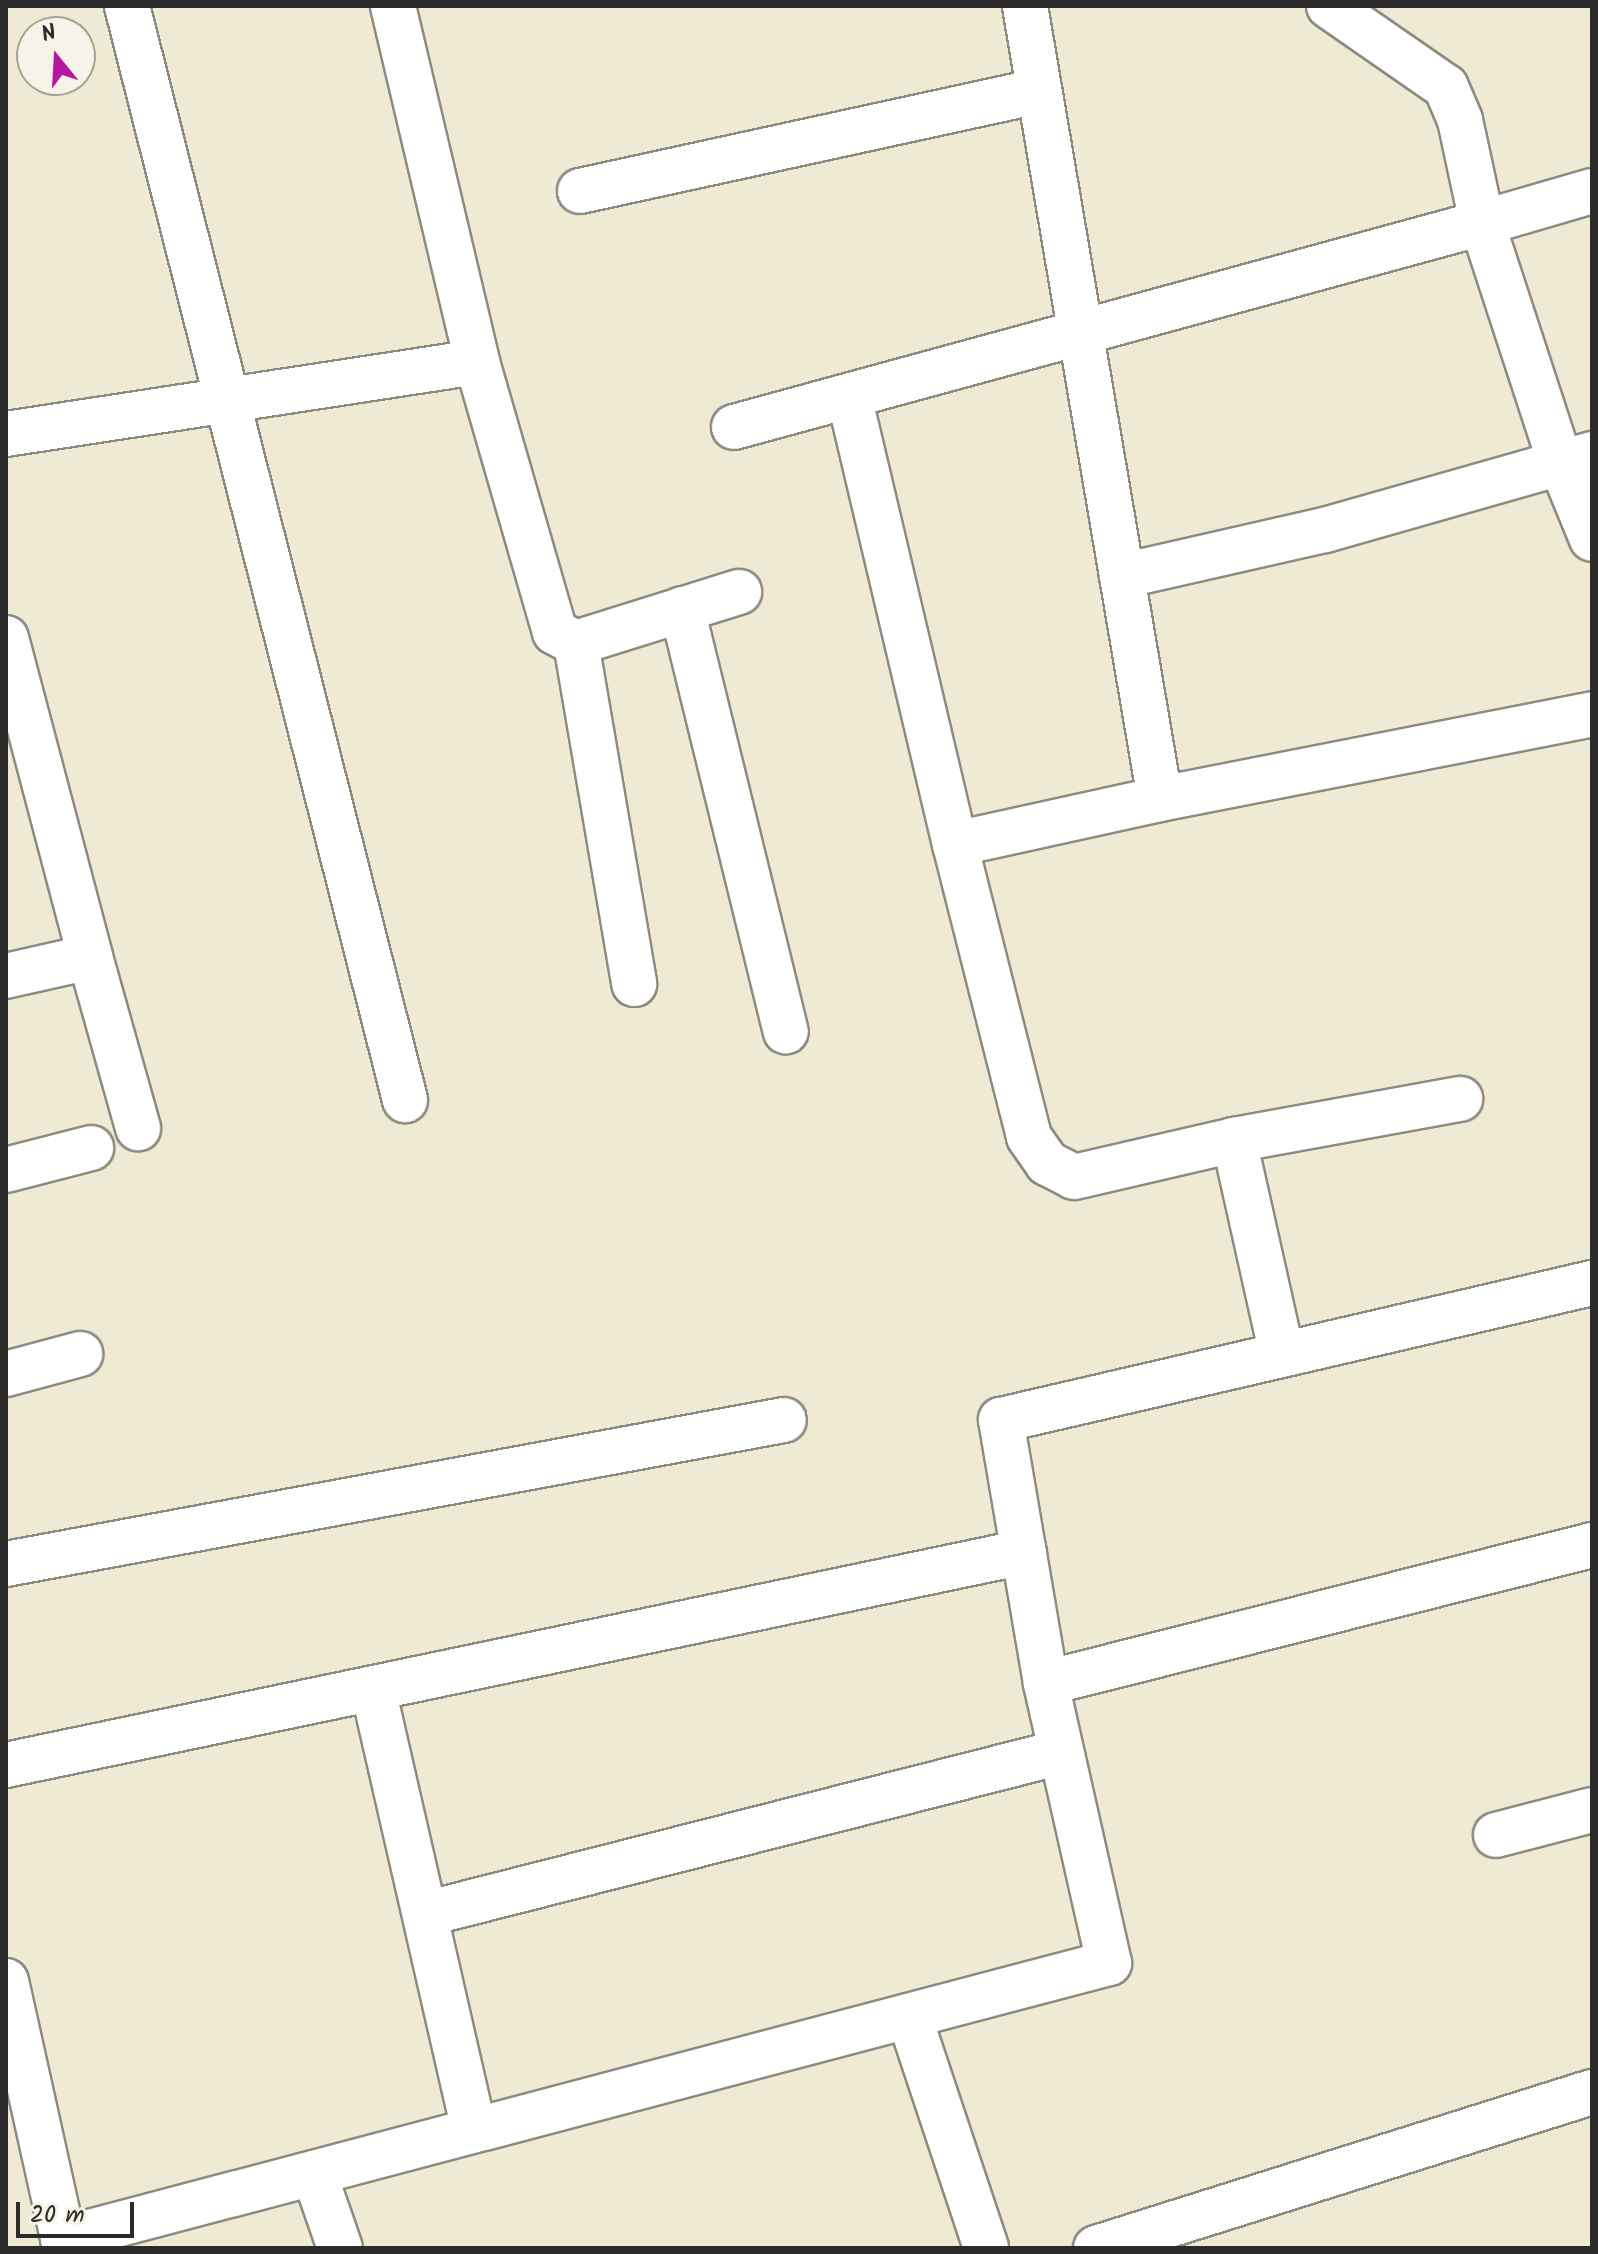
<!DOCTYPE html>
<style>
body{margin:0}
#map{position:relative;width:1598px;height:2254px;overflow:hidden;background:#efead3;font-family:Kalam,sans-serif}
div>[style]{position:absolute}
.roads{filter:drop-shadow(2px 0 #8d8a7f) drop-shadow(-2px 0 #8d8a7f) drop-shadow(0 2px #8d8a7f) drop-shadow(0 -2px #8d8a7f)}
.minor>*{height:44px;margin:-22px;padding:0 22px;transform-origin:22px;border-radius:22px;background:#fff}
span{translate:-50% -50%;white-space:nowrap;text-align:center;line-height:1.15;-webkit-text-stroke:7px #f7f3e8;paint-order:stroke}
.frame{position:absolute;inset:0;border:8px solid #2b2b2b;pointer-events:none}
.north{position:absolute;left:16px;top:16px;width:80px;height:80px;box-sizing:border-box;background:#f7f3e8;border:2px solid #a5a39c;border-radius:50%;rotate:342deg;font-size:22px;font-weight:700;line-height:32px;text-align:center;color:#2b2b2b}
.north::after{content:'';display:block;margin:auto;width:28px;height:36px;background:#b5179e;clip-path:polygon(50% 0,100% 100%,50% 72%,0 100%)}
.scale{position:absolute;left:16px;top:2202px;width:118px;height:36px;box-sizing:border-box;border:4px solid #2b2b2b;border-top:0;padding-left:10px;font-size:24px;line-height:28px;white-space:nowrap;color:#2b2b2b;-webkit-text-stroke:6px #f7f3e8;paint-order:stroke}
</style>
<div id="map">
<div class="roads">
<div class="minor">
<div style="left:127px;top:6px;width:1129px;rotate:75.74deg"></div>
<div style="left:393px;top:6px;width:366px;rotate:76.7deg"></div>
<div style="left:477px;top:362px;width:281px;rotate:73.9deg"></div>
<div style="left:555px;top:632px;width:24px;rotate:28deg"></div>
<div style="left:576px;top:643px;width:171px;rotate:-17.4deg"></div>
<div style="left:1025px;top:6px;width:804px;rotate:80.34deg"></div>
<div style="left:1160px;top:799px;width:440px;rotate:-11.1deg"></div>
<div style="left:1329px;top:6px;width:142px;rotate:34.7deg"></div>
<div style="left:1446px;top:87px;width:36px;rotate:67deg"></div>
<div style="left:1460px;top:120px;width:105px;rotate:77.9deg"></div>
<div style="left:1482px;top:223px;width:115px;rotate:-16.2deg"></div>
<div style="left:580px;top:191px;width:470px;rotate:-12.3deg"></div>
<div style="left:849px;top:396px;width:460px;rotate:76.7deg"></div>
<div style="left:955px;top:844px;width:210px;rotate:-12.4deg"></div>
<div style="left:734px;top:427px;width:775px;rotate:-15.26deg"></div>
<div style="left:1482px;top:223px;width:250px;rotate:71.9deg"></div>
<div style="left:1560px;top:461px;width:84px;rotate:67.7deg"></div>
<div style="left:6px;top:434px;width:476px;rotate:-8.7deg"></div>
<div style="left:1122px;top:576px;width:208px;rotate:-12.8deg"></div>
<div style="left:1325px;top:530px;width:278px;rotate:-15.9deg"></div>
<div style="left:682px;top:609px;width:435px;rotate:76.2deg"></div>
<div style="left:6px;top:638px;width:330px;rotate:75.2deg"></div>
<div style="left:90px;top:957px;width:86px;rotate:167.3deg"></div>
<div style="left:576px;top:643px;width:346px;rotate:80.3deg"></div>
<div style="left:955px;top:844px;width:302px;rotate:75.8deg"></div>
<div style="left:1029px;top:1137px;width:32px;rotate:55deg"></div>
<div style="left:1047px;top:1163px;width:30px;rotate:27deg"></div>
<div style="left:1074px;top:1177px;width:164px;rotate:-13deg"></div>
<div style="left:1234px;top:1140px;width:230px;rotate:-10.3deg"></div>
<div style="left:90px;top:957px;width:178px;rotate:74.3deg"></div>
<div style="left:1234px;top:1140px;width:220px;rotate:77.4deg"></div>
<div style="left:6px;top:1170px;width:88px;rotate:-14.5deg"></div>
<div style="left:6px;top:1374px;width:77px;rotate:-15.1deg"></div>
<div style="left:6px;top:1564px;width:791px;rotate:-10.49deg"></div>
<div style="left:1046px;top:1683px;width:563px;rotate:-14.18deg"></div>
<div style="left:373px;top:1689px;width:452px;rotate:77.1deg"></div>
<div style="left:6px;top:1765px;width:1040px;rotate:-11.82deg"></div>
<div style="left:1496px;top:1835px;width:99px;rotate:-14.6deg"></div>
<div style="left:425px;top:1914px;width:656px;rotate:-14.29deg"></div>
<div style="left:6px;top:1981px;width:264px;rotate:77.5deg"></div>
<div style="left:63px;top:2239px;width:1082px;rotate:-14.78deg"></div>
<div style="left:1109px;top:1963px;width:287px;rotate:-102.7deg"></div>
<div style="left:1046px;top:1683px;width:267px;rotate:-99.7deg"></div>
<div style="left:1001px;top:1420px;width:607px;rotate:-13.05deg"></div>
<div style="left:909px;top:2016px;width:244px;rotate:71.6deg"></div>
<div style="left:314px;top:2173px;width:79px;rotate:70.9deg"></div>
<div style="left:1096px;top:2248px;width:520px;rotate:-17.46deg"></div>
</div>
</div>
<div class="frame"></div>
<div class="north">N</div>
<div class="scale">20 m</div>
</div>
